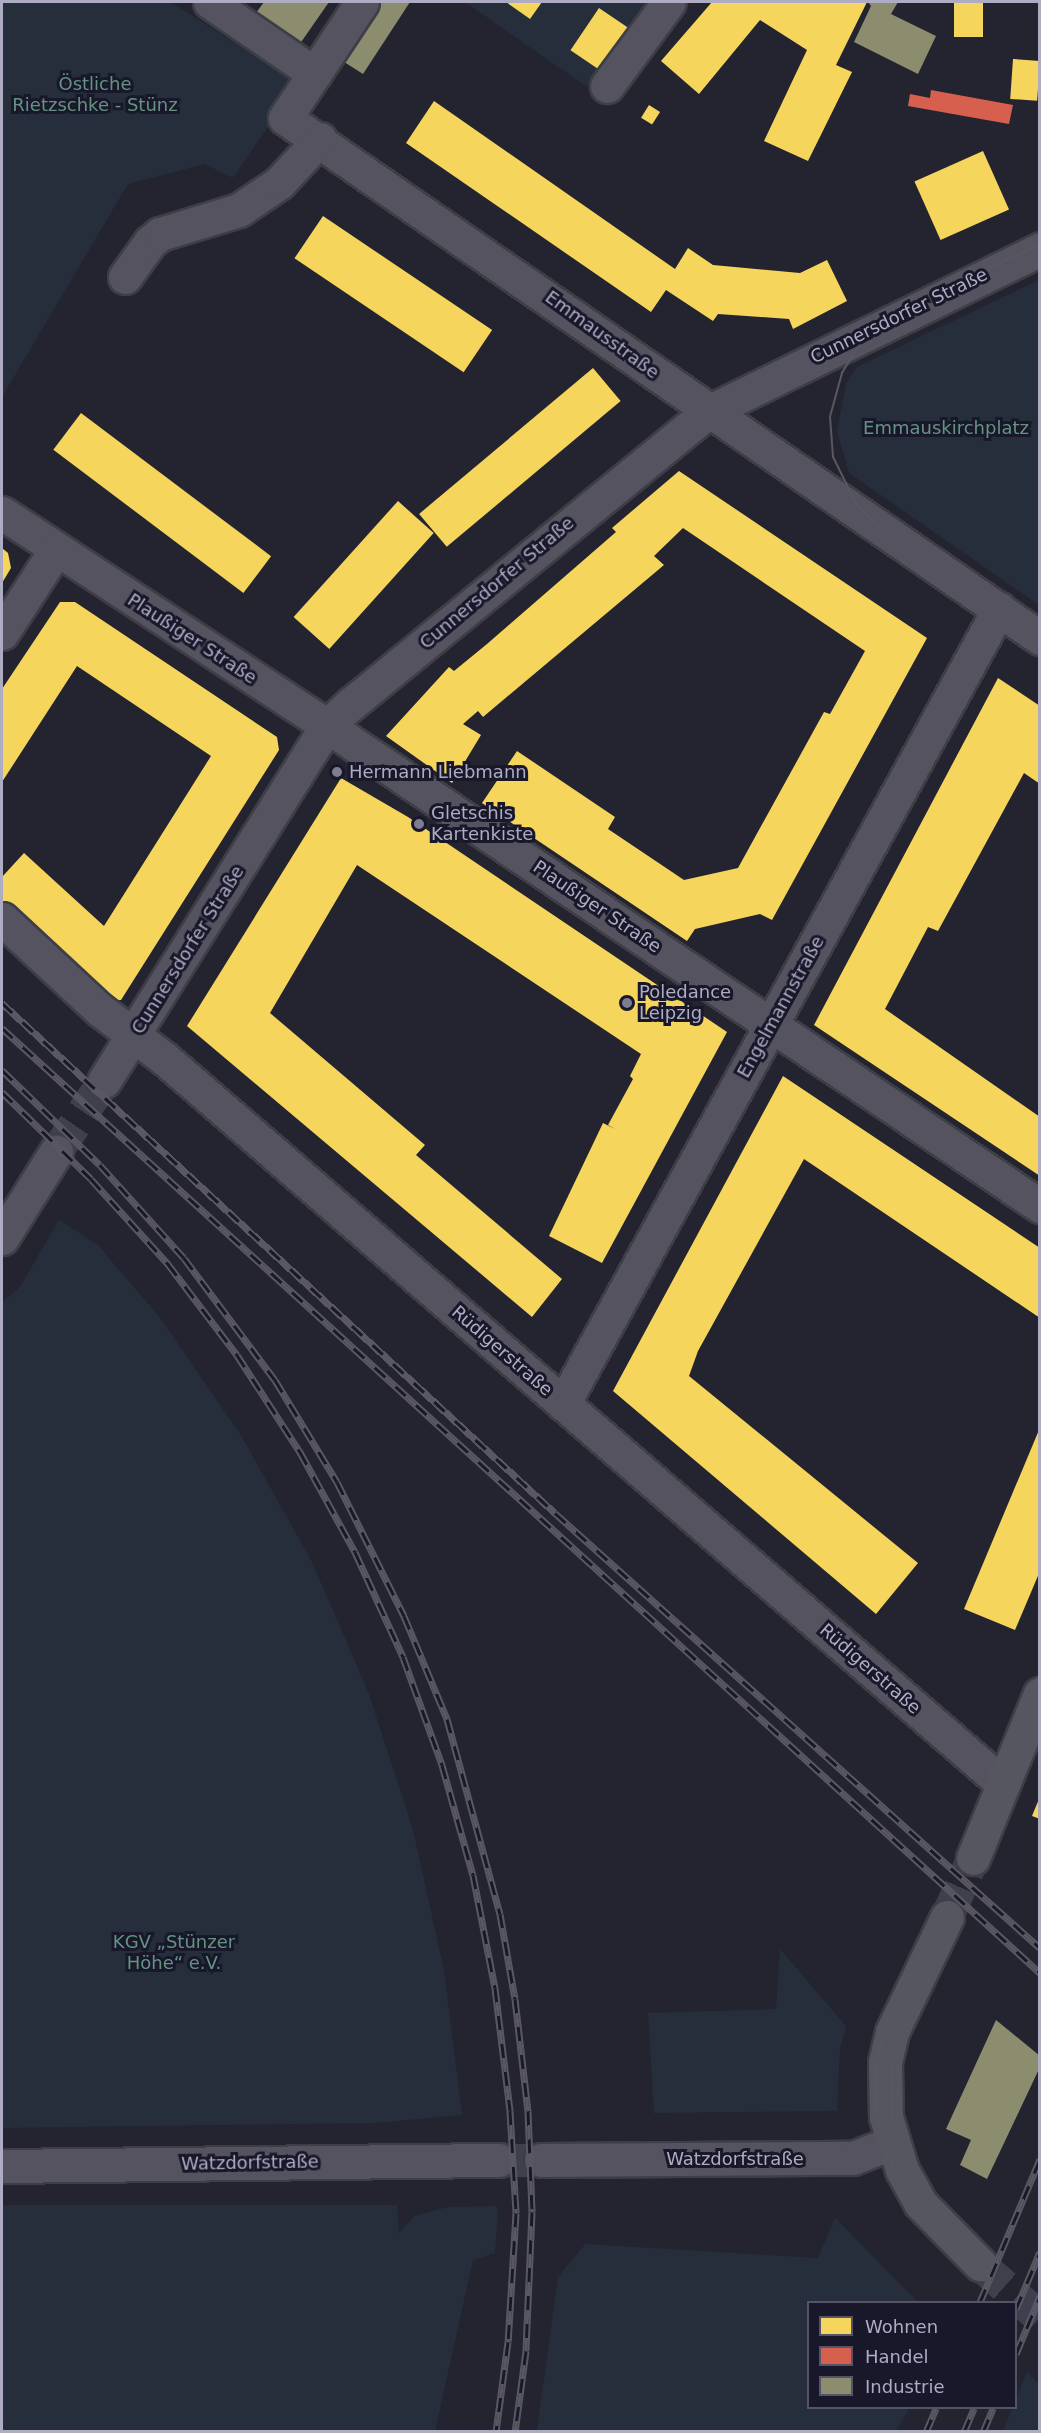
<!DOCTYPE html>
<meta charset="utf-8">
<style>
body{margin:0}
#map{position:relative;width:1041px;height:2433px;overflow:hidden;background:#242430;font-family:"DejaVu Sans",sans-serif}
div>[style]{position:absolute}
.green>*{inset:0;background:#252e3a}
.homes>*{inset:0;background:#f6d55c;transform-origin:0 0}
.shops>*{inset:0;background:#d6604d}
.industry>*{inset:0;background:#8c8c6e}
.minor-tunnel>*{height:33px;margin-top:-16.5px;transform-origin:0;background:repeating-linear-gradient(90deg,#3f3f4d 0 33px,transparent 0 49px)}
.major-tunnel>*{height:33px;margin-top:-16.5px;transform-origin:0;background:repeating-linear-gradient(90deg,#3f3f4d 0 33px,transparent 0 49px)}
.roads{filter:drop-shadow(2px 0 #3e3e47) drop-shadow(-2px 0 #3e3e47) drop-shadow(0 2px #3e3e47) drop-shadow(0 -2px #3e3e47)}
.minor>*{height:33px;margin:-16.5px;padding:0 16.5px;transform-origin:16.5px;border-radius:16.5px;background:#54535f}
.major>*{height:33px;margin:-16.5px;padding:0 16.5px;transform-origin:16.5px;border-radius:16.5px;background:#565661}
.tram>*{height:1.5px;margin:-0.75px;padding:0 0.75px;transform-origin:0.75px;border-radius:0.75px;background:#585762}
.rail>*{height:7px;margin-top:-3.5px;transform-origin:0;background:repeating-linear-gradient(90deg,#18182a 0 14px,#585762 0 28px);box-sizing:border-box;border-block:2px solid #585762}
.dots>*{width:16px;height:16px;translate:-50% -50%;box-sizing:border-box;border:3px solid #18182a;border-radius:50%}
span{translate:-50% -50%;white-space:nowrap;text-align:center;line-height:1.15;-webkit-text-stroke:6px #18182a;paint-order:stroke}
.park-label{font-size:18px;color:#649383}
.street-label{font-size:18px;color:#adacc3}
.poi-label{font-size:18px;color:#adacc3}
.left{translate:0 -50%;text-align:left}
.frame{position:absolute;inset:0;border:3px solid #adacc3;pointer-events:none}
.legend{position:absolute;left:807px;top:2301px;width:210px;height:108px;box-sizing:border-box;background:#18182a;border:2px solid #545367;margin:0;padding:8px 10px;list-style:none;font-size:18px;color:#adacc3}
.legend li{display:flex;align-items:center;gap:12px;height:30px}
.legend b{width:30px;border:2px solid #545367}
</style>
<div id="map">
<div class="green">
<div style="clip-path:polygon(2px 2px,171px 2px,298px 83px,233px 178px,205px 164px,128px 184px,2px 397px)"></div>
<div style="clip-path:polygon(465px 2px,652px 2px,637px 14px,587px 87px)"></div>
<div style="clip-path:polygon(1039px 280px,1039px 605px,849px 473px,837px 432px,846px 383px,857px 367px)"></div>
<div style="clip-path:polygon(59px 1220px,98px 1245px,161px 1319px,242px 1437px,312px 1562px,369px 1694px,413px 1830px,444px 1970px,462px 2115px,375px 2123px,2px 2128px,2px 1302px,20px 1287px)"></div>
<div style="clip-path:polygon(780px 1949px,846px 2026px,840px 2048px,837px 2111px,654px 2113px,648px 2013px,776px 2009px)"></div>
<div style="clip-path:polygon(2px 2205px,397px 2205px,399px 2233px,414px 2216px,448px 2207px,496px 2206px,498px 2212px,495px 2253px,473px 2260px,435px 2431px,2px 2432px)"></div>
<div style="clip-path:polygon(835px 2218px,918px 2302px,808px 2302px,808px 2408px,909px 2408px,896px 2431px,537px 2431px,558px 2277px,585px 2244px,818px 2258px)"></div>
<div style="clip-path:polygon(1027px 2372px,1039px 2384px,1039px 2431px,1003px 2431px)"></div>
</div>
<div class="homes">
<div style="clip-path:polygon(506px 2px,542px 2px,530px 19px)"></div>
<div style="clip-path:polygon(712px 2px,867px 2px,836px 65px,852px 72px,808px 161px,764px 141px,807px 50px,760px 20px,699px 94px,661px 61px)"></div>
<div style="left:954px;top:2px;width:29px;height:35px"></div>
<div style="left:599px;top:8px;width:45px;height:51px;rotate:34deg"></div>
<div style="left:1013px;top:59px;width:27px;height:40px;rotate:4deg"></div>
<div style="clip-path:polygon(434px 101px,675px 269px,688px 248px,713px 265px,800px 273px,827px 260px,847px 301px,793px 329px,789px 319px,718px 314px,713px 321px,666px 290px,651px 312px,406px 143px)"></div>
<div style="left:649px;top:105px;width:13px;height:15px;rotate:32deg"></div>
<div style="left:983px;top:151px;width:64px;height:75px;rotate:66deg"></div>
<div style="left:323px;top:216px;width:204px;height:51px;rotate:34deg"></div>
<div style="left:593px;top:368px;width:43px;height:227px;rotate:50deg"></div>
<div style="left:81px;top:413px;width:238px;height:46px;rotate:37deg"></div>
<div style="clip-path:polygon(679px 471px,927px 638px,772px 920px,760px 914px,695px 929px,687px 941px,482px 803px,517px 751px,615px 817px,608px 829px,684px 880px,738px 868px,824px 712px,830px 714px,865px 651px,683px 528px,654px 556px,664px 565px,483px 717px,478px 711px,463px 724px,481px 735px,452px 783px,386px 736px,449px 667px,454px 671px,487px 644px,616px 532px,612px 528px)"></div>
<div style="left:398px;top:501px;width:48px;height:156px;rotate:42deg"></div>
<div style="clip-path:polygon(2px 548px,8px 553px,11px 568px,2px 583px)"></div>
<div style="clip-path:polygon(60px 602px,75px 602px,277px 737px,279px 750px,121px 1000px,107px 1000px,2px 902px,2px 877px,24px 853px,104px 926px,211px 756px,77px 666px,2px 782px,2px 689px)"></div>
<div style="clip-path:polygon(998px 678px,1040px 706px,1040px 784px,1024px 773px,938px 931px,928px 927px,885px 1009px,1040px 1117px,1040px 1176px,814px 1025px)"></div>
<div style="clip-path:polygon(341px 778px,408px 817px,727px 1032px,602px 1263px,549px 1236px,603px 1123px,615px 1129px,608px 1125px,633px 1079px,630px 1076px,641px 1054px,357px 865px,270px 1013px,425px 1145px,416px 1155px,562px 1279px,532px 1317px,187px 1026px)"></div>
<div style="clip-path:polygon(783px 1076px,1040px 1248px,1040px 1318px,804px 1159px,698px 1351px,689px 1376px,918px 1563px,876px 1614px,613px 1391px)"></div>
<div style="clip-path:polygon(1039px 1430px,1040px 1571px,1015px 1630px,964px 1609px)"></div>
<div style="clip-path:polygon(1039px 1799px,1040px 1799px,1040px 1819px,1032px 1816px)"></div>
</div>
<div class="shops">
<div style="clip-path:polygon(931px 90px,1013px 105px,1009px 124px,908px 106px,910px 94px,930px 98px)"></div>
</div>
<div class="industry">
<div style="clip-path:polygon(264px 2px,329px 2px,297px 48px,253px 17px)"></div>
<div style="clip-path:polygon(379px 2px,410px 2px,363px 74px,341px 60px)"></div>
<div style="clip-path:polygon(868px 2px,898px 2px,891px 14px,936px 36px,918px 74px,854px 42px,871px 6px)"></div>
<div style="clip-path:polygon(996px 2020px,1040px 2056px,1040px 2067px,987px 2179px,960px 2165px,971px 2140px,946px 2129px)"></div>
</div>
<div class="minor-tunnel">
<div style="left:56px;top:1152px;width:86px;rotate:-55.9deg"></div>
<div style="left:499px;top:2160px;width:42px"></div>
</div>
<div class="major-tunnel">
<div style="left:947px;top:1917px;width:64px;rotate:-66.2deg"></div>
<div style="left:980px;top:2264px;width:80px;rotate:41.5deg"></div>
</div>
<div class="roads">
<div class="minor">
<div style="left:210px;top:2px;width:127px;rotate:34.4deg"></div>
<div style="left:362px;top:2px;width:139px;rotate:123.6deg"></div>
<div style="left:285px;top:118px;width:917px;rotate:34.56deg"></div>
<div style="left:607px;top:86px;width:104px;rotate:-53.6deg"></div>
<div style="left:125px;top:277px;width:43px;rotate:-54.5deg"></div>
<div style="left:150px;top:242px;width:13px;rotate:-39deg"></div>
<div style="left:160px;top:234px;width:83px;rotate:-16.9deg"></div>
<div style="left:239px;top:210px;width:48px;rotate:-34deg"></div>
<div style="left:279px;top:183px;width:60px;rotate:-47deg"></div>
<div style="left:2px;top:513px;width:389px;rotate:33.2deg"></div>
<div style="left:327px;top:726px;width:860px;rotate:33.95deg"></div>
<div style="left:2px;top:633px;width:98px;rotate:-57.1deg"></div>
<div style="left:2px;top:919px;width:134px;rotate:42.9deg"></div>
<div style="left:100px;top:1010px;width:81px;rotate:37deg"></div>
<div style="left:165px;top:1059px;width:1108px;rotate:40.86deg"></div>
<div style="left:104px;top:1081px;width:419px;rotate:-57.9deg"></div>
<div style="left:327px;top:726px;width:33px;rotate:-43deg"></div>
<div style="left:351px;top:704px;width:461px;rotate:-39.3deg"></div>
<div style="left:708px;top:412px;width:370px;rotate:-26.1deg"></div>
<div style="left:2px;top:1238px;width:102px;rotate:-57.9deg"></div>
<div style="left:563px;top:1404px;width:907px;rotate:-61.26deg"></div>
<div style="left:541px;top:2160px;width:312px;rotate:-0.4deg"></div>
<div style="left:853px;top:2158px;width:41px;rotate:-21.5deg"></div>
<div style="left:2px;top:2166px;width:497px;rotate:-0.7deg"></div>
</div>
<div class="major">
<div style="left:973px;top:1858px;width:177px;rotate:-67.8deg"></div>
<div style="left:947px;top:1917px;width:127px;rotate:115.6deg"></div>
<div style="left:892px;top:2032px;width:31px;rotate:103deg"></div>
<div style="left:885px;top:2062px;width:55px;rotate:89deg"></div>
<div style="left:886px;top:2117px;width:55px;rotate:73.2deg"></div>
<div style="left:902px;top:2170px;width:38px;rotate:61deg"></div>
<div style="left:920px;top:2203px;width:86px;rotate:45.5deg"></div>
</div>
</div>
<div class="tram">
<div style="left:883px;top:530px;width:37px;rotate:-136deg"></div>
<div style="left:856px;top:504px;width:52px;rotate:-116.1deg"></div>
<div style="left:833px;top:457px;width:40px;rotate:-94.3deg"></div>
<div style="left:830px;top:417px;width:46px;rotate:-74.7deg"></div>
<div style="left:842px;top:373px;width:33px;rotate:-59deg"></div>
<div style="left:859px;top:345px;width:39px;rotate:-46deg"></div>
<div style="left:886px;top:317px;width:170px;rotate:-25.4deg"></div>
<div style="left:968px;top:1853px;width:193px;rotate:-68.1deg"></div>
<div style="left:979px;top:1863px;width:160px;rotate:-67.6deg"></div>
<div style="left:942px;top:1912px;width:129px;rotate:116.2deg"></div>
<div style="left:885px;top:2028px;width:36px;rotate:103deg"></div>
<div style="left:877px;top:2063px;width:54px;rotate:90deg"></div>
<div style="left:877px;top:2117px;width:60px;rotate:72.5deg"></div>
<div style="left:895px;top:2174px;width:36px;rotate:60deg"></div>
<div style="left:913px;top:2205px;width:32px;rotate:54deg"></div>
<div style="left:932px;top:2231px;width:60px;rotate:44.3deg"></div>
<div style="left:953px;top:1922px;width:123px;rotate:115.5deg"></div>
<div style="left:900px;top:2033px;width:31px;rotate:105deg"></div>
<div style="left:892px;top:2063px;width:54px;rotate:88.9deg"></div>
<div style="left:893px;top:2117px;width:25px;rotate:79deg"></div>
<div style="left:898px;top:2142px;width:63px;rotate:63.4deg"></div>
<div style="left:926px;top:2198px;width:82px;rotate:46deg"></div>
</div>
<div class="rail">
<div style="left:2px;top:1003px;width:752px;rotate:42.68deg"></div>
<div style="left:555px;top:1513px;width:651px;rotate:41.89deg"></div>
<div style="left:2px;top:1028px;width:1404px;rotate:42.31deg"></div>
<div style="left:2px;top:1070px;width:136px;rotate:44.1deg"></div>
<div style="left:100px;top:1165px;width:125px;rotate:47.9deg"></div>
<div style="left:184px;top:1258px;width:152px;rotate:53.3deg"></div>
<div style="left:275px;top:1380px;width:119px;rotate:58.7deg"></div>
<div style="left:337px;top:1482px;width:150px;rotate:63.4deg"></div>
<div style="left:404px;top:1616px;width:112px;rotate:67.3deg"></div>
<div style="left:447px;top:1719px;width:202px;rotate:74.8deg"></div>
<div style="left:500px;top:1914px;width:86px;rotate:80deg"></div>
<div style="left:515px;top:1999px;width:113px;rotate:83.4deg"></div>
<div style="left:528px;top:2111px;width:101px;rotate:87.7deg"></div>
<div style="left:532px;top:2212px;width:139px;rotate:92.5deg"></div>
<div style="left:526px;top:2351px;width:82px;rotate:97.7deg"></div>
<div style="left:2px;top:1092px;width:124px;rotate:44.3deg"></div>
<div style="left:91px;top:1179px;width:115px;rotate:47.8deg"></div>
<div style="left:168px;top:1264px;width:114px;rotate:52.8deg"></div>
<div style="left:237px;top:1355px;width:116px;rotate:57deg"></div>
<div style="left:300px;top:1452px;width:114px;rotate:61.2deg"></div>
<div style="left:355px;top:1552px;width:115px;rotate:65.4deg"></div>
<div style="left:403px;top:1657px;width:115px;rotate:70.1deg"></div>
<div style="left:442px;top:1765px;width:114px;rotate:74.3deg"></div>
<div style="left:473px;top:1875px;width:115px;rotate:79deg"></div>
<div style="left:495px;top:1988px;width:124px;rotate:83deg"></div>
<div style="left:510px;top:2111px;width:102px;rotate:86.6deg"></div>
<div style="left:516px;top:2213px;width:129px;rotate:93.5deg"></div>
<div style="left:508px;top:2342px;width:91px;rotate:97.6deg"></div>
<div style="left:980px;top:2302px;width:155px;rotate:-67.2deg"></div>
<div style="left:1016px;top:2309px;width:62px;rotate:-67.2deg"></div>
<div style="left:1016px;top:2354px;width:63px;rotate:-67.5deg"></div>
<div style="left:926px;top:2432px;width:26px;rotate:-67deg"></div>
<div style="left:964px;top:2432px;width:26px;rotate:-67deg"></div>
<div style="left:983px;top:2432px;width:26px;rotate:-67deg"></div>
</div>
<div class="dots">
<div style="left:337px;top:772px;background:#7d7c90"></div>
<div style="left:419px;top:824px;background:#7d7c90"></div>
<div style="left:627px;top:1003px;background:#7d7c90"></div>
</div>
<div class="park-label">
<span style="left:95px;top:95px">Östliche<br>Rietzschke - Stünz</span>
<span style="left:946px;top:428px">Emmauskirchplatz</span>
<span style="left:174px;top:1953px">KGV „Stünzer<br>Höhe“ e.V.</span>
</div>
<div class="street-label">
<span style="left:899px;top:316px;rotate:-26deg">Cunnersdorfer Straße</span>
<span style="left:602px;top:335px;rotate:36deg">Emmausstraße</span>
<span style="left:497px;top:583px;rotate:-40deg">Cunnersdorfer Straße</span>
<span style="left:192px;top:639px;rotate:33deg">Plaußiger Straße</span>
<span style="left:597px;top:907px;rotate:34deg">Plaußiger Straße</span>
<span style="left:188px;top:950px;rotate:-58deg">Cunnersdorfer Straße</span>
<span style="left:781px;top:1007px;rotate:-61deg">Engelmannstraße</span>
<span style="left:502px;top:1351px;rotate:41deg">Rüdigerstraße</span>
<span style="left:870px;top:1669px;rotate:41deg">Rüdigerstraße</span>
<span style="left:735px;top:2159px">Watzdorfstraße</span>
<span style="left:250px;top:2163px;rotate:-1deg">Watzdorfstraße</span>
</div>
<div class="poi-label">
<span class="left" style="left:349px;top:772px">Hermann Liebmann</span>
<span class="left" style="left:431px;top:824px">Gletschis<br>Kartenkiste</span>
<span class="left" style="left:639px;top:1003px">Poledance<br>Leipzig</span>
</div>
<div class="frame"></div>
<ul class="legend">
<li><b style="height:16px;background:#f6d55c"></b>Wohnen</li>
<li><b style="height:16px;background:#d6604d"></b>Handel</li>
<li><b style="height:16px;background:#8c8c6e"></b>Industrie</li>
</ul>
</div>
